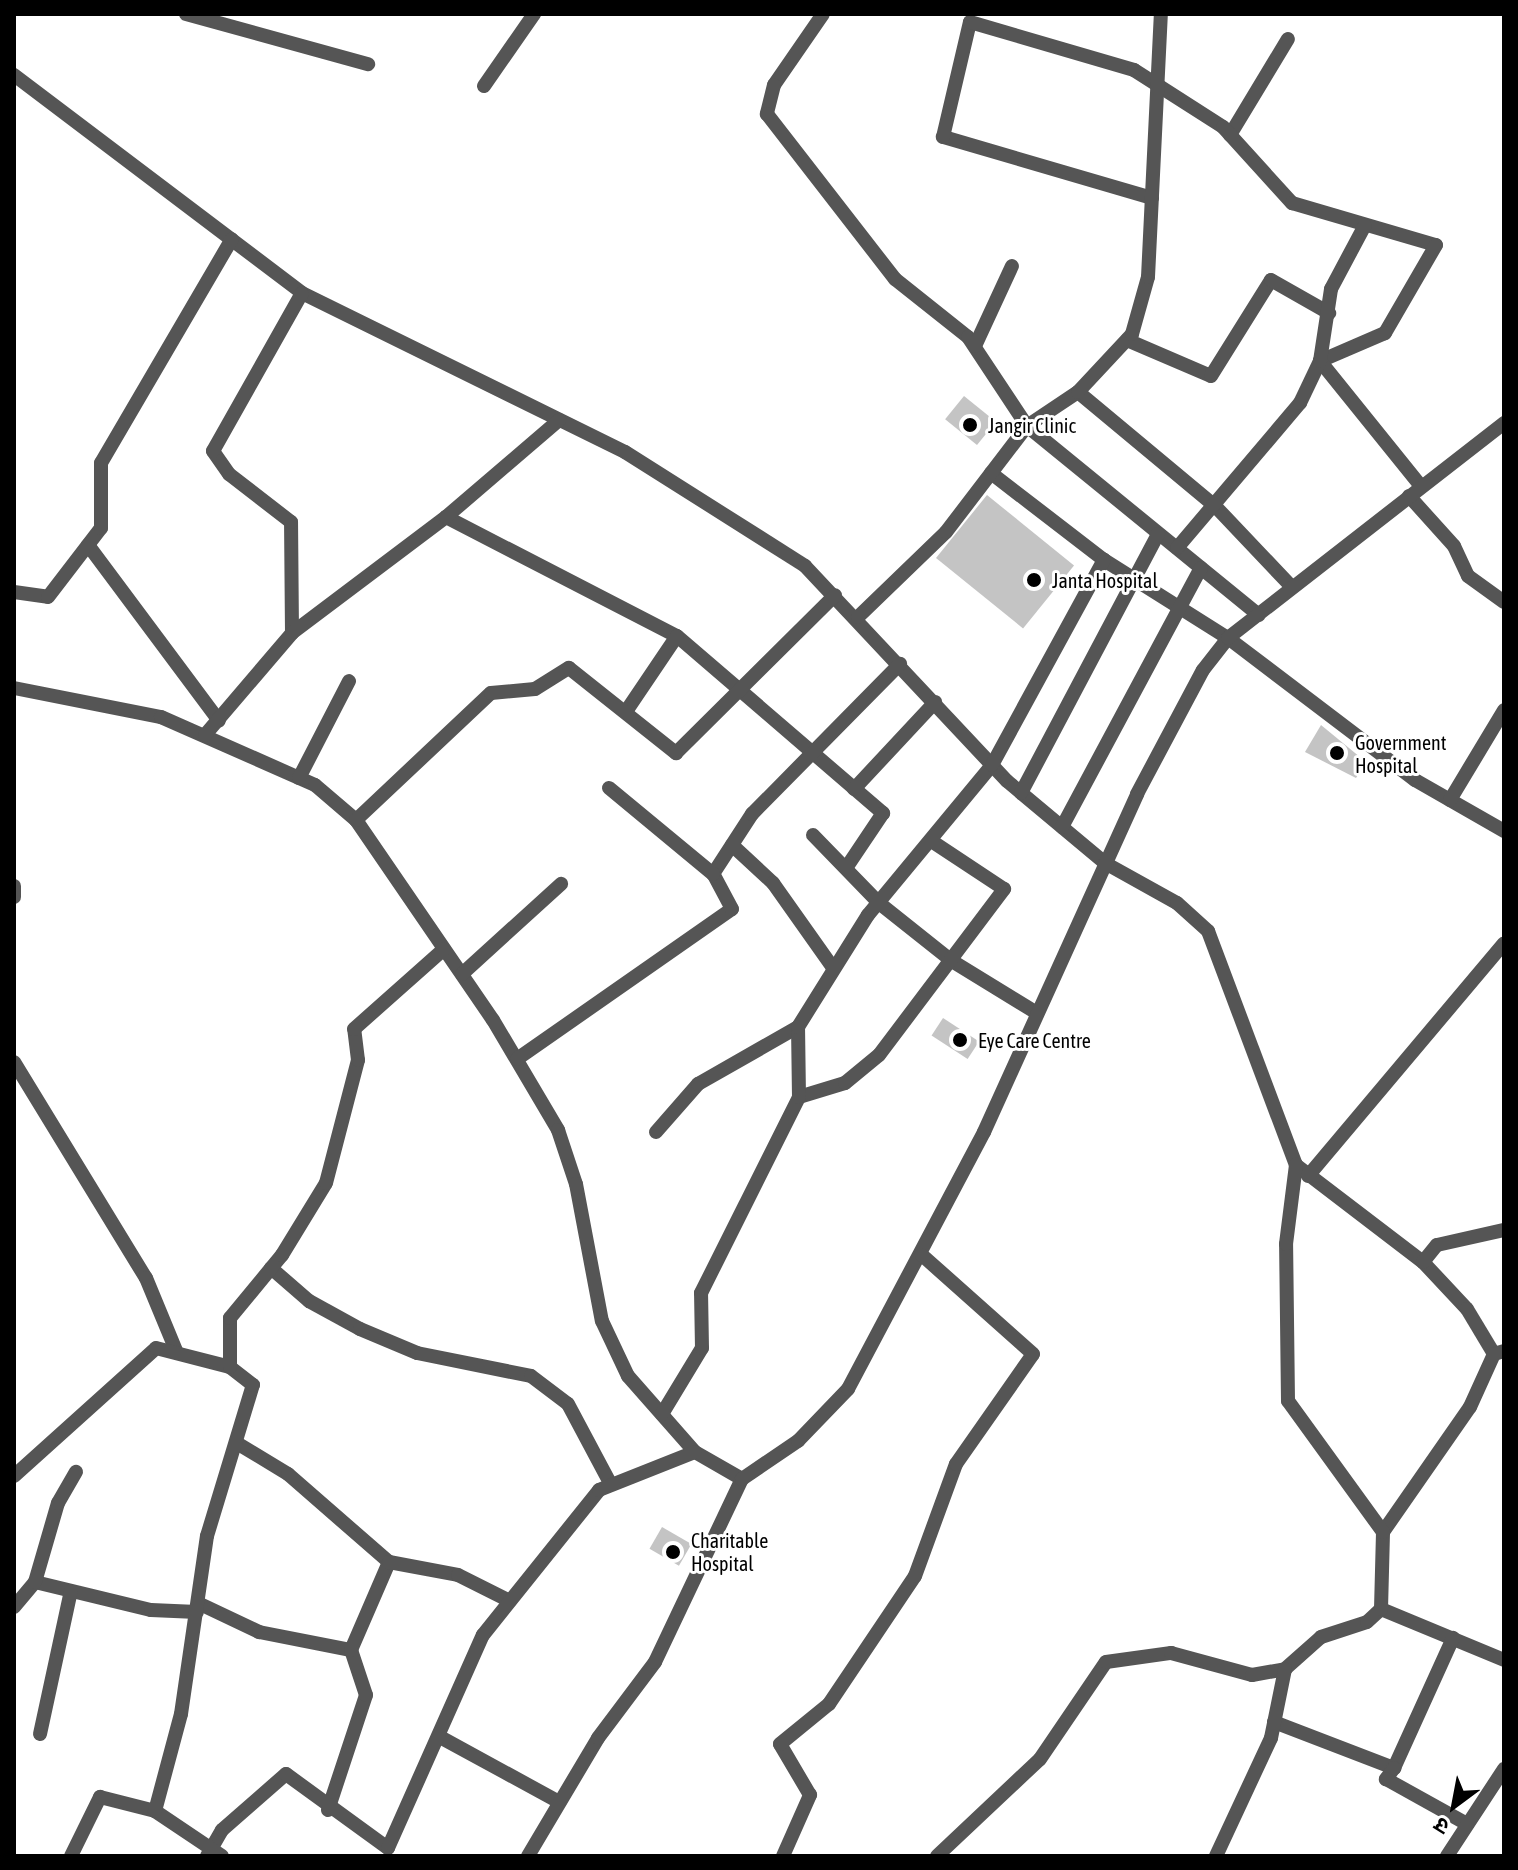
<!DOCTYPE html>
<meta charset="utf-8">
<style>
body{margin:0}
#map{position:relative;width:1518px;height:1870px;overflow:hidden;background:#fff;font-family:"Asap Condensed","Noto Sans Devanagari",sans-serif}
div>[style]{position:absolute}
.building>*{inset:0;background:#c4c4c4;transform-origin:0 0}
.street>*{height:14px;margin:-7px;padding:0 7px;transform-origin:7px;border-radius:7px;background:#555}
.dots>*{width:22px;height:22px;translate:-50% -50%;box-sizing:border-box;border:4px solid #fff;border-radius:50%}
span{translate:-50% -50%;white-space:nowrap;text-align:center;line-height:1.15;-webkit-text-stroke:6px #fff;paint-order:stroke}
.poi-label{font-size:20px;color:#000}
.left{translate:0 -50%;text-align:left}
.frame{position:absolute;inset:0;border:16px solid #000;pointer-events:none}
.north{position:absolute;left:1414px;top:1766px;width:80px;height:80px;-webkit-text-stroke:6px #fff;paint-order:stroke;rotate:212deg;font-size:22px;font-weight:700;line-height:32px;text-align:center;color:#000}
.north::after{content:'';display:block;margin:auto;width:28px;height:36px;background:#000;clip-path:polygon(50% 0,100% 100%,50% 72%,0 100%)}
</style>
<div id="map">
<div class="building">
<div style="left:964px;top:396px;width:41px;height:30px;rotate:39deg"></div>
<div style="left:987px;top:495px;width:112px;height:81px;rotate:39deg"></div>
<div style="clip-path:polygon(1321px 725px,1366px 762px,1356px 778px,1305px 752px)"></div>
<div style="left:943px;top:1018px;width:43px;height:21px;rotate:33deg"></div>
<div style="left:662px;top:1527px;width:34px;height:25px;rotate:30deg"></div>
</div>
<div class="street">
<div style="left:186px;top:14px;width:189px;rotate:15.4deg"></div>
<div style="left:823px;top:14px;width:86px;rotate:124.6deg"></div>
<div style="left:774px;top:85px;width:30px;rotate:104deg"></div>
<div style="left:767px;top:114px;width:209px;rotate:52.2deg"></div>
<div style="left:895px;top:279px;width:93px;rotate:38.5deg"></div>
<div style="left:968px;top:337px;width:107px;rotate:56.5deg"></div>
<div style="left:1027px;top:426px;width:299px;rotate:39.2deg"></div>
<div style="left:14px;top:75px;width:361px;rotate:37.1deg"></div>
<div style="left:302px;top:293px;width:360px;rotate:26.2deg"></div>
<div style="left:625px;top:452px;width:213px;rotate:32.3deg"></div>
<div style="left:805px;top:566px;width:295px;rotate:46.8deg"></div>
<div style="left:1007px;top:781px;width:128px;rotate:39.9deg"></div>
<div style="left:1105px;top:863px;width:82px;rotate:29.1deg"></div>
<div style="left:1177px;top:903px;width:42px;rotate:42.1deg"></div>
<div style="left:1208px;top:931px;width:250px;rotate:69.4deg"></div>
<div style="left:1296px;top:1165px;width:160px;rotate:37.4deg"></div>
<div style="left:1423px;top:1262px;width:64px;rotate:46.9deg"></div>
<div style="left:1467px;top:1309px;width:52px;rotate:59deg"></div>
<div style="left:1494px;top:1354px;width:10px;rotate:-17deg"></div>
<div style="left:484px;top:86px;width:88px;rotate:-55.2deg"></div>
<div style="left:1230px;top:135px;width:112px;rotate:-58.9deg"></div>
<div style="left:1152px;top:198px;width:218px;rotate:-163.7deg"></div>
<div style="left:943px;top:137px;width:118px;rotate:-76.8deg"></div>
<div style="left:970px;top:22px;width:171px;rotate:16.3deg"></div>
<div style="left:1134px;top:70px;width:106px;rotate:32.6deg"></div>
<div style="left:1223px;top:127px;width:103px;rotate:47.8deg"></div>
<div style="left:1292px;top:203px;width:150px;rotate:16.3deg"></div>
<div style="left:1436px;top:245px;width:102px;rotate:120.1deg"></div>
<div style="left:1385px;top:333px;width:71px;rotate:156.7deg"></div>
<div style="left:1320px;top:361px;width:161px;rotate:51.1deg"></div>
<div style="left:1127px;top:340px;width:91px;rotate:23.2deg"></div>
<div style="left:1211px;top:376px;width:113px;rotate:-58deg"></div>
<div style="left:1271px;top:280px;width:67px;rotate:29.6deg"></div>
<div style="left:975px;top:346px;width:88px;rotate:-65.2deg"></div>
<div style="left:1078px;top:392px;width:178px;rotate:39.8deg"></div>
<div style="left:1215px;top:506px;width:112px;rotate:46.5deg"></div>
<div style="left:991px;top:473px;width:143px;rotate:37.6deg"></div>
<div style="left:1104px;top:560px;width:146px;rotate:32.2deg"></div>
<div style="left:1228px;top:638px;width:235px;rotate:37.2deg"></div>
<div style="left:1415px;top:780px;width:103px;rotate:29.8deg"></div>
<div style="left:1409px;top:496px;width:67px;rotate:48deg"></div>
<div style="left:1454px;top:546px;width:33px;rotate:65deg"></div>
<div style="left:1468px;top:576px;width:44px;rotate:35.8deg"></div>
<div style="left:446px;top:517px;width:260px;rotate:27.3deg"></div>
<div style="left:677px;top:636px;width:272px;rotate:40.7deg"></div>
<div style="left:883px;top:813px;width:66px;rotate:123.9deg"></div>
<div style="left:88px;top:545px;width:219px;rotate:53.3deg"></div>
<div style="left:1177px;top:548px;width:190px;rotate:-49.7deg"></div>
<div style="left:1300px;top:403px;width:47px;rotate:-64.5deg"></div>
<div style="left:1320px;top:361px;width:73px;rotate:-81.3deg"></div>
<div style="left:1331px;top:289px;width:72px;rotate:-62deg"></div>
<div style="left:14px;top:592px;width:34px;rotate:8deg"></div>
<div style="left:48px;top:597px;width:87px;rotate:-52.5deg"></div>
<div style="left:101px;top:528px;width:65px;rotate:-90deg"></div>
<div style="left:101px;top:463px;width:259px;rotate:-59.7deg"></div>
<div style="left:858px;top:617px;width:122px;rotate:-44deg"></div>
<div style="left:946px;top:532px;width:133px;rotate:-52.6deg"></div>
<div style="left:1027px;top:426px;width:61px;rotate:-33.7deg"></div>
<div style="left:1078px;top:392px;width:79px;rotate:-47deg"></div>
<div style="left:1132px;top:334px;width:59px;rotate:-74.3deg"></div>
<div style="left:1148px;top:277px;width:263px;rotate:-87.2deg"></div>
<div style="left:292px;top:633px;width:111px;rotate:-90.5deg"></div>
<div style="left:291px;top:522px;width:78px;rotate:-142.3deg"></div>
<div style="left:229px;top:474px;width:28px;rotate:-125deg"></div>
<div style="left:213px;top:451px;width:181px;rotate:-60.6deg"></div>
<div style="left:14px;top:688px;width:150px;rotate:11.2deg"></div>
<div style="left:161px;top:717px;width:168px;rotate:23.8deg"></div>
<div style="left:315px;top:785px;width:54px;rotate:40.5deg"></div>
<div style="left:356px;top:820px;width:242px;rotate:55.6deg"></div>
<div style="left:493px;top:1020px;width:128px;rotate:59.4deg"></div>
<div style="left:558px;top:1130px;width:57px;rotate:71.6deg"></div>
<div style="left:576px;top:1184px;width:139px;rotate:79.3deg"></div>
<div style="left:602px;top:1321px;width:61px;rotate:64.7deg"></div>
<div style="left:628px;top:1376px;width:101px;rotate:48.6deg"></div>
<div style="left:695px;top:1452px;width:54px;rotate:29.9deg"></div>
<div style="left:627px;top:710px;width:89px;rotate:-56deg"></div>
<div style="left:205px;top:735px;width:134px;rotate:-49.5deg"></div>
<div style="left:292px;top:633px;width:193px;rotate:-37deg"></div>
<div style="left:446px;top:517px;width:149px;rotate:-40.6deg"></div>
<div style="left:299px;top:778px;width:109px;rotate:-62.7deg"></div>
<div style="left:854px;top:789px;width:119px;rotate:-47deg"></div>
<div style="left:1021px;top:793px;width:293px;rotate:-62.1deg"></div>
<div style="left:1450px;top:800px;width:105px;rotate:-59deg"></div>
<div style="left:356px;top:820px;width:185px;rotate:-43.3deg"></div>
<div style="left:491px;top:693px;width:44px;rotate:-5.2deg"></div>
<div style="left:535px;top:689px;width:40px;rotate:-32deg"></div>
<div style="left:569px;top:668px;width:137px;rotate:38.5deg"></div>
<div style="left:676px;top:753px;width:224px;rotate:-44.8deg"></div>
<div style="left:1062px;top:827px;width:294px;rotate:-61.8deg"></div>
<div style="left:813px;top:835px;width:95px;rotate:45.9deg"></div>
<div style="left:879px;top:903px;width:93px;rotate:38.5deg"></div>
<div style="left:952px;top:961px;width:100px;rotate:31.5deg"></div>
<div style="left:732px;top:845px;width:56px;rotate:42.8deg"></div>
<div style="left:773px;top:883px;width:105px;rotate:54.7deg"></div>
<div style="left:713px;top:874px;width:72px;rotate:-57deg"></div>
<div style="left:752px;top:814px;width:211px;rotate:-45.4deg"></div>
<div style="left:14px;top:886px;width:11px;rotate:90deg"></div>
<div style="left:462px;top:974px;width:134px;rotate:-42.3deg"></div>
<div style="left:517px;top:1059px;width:262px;rotate:-34.9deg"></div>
<div style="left:732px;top:909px;width:40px;rotate:-118deg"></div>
<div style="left:713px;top:874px;width:135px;rotate:-140.4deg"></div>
<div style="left:14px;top:1062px;width:253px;rotate:58.6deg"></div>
<div style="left:146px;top:1278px;width:81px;rotate:67.5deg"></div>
<div style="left:799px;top:1097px;width:48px;rotate:-16.9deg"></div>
<div style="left:845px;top:1083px;width:44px;rotate:-39.5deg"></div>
<div style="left:879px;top:1055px;width:208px;rotate:-53deg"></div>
<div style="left:1004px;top:889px;width:85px;rotate:-146.5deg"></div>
<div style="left:656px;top:1132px;width:64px;rotate:-48.8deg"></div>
<div style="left:698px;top:1084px;width:115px;rotate:-29.7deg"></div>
<div style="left:1308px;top:1176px;width:304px;rotate:-49.9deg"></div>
<div style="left:1423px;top:1262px;width:22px;rotate:-51deg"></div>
<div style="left:1437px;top:1245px;width:69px;rotate:-12.6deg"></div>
<div style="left:271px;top:1268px;width:50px;rotate:41deg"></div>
<div style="left:309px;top:1301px;width:58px;rotate:28.8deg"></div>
<div style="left:360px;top:1329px;width:62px;rotate:22.8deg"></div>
<div style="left:417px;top:1353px;width:116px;rotate:11.4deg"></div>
<div style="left:531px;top:1376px;width:46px;rotate:37.1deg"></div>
<div style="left:568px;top:1404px;width:89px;rotate:62deg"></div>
<div style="left:662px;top:1414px;width:77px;rotate:-58.8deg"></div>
<div style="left:702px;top:1348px;width:55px;rotate:-91deg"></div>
<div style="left:701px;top:1293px;width:219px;rotate:-63.4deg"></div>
<div style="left:799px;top:1097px;width:70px;rotate:-90.8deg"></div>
<div style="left:798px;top:1027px;width:132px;rotate:-58deg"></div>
<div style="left:868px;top:915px;width:195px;rotate:-50.4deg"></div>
<div style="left:992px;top:765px;width:234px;rotate:-61.4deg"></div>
<div style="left:240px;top:1445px;width:56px;rotate:31.1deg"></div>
<div style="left:288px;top:1474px;width:134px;rotate:41.1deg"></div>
<div style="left:14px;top:1476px;width:191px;rotate:-42deg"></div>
<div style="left:156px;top:1348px;width:76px;rotate:14.4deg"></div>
<div style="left:1383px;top:1532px;width:152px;rotate:-55.2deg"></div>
<div style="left:1470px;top:1407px;width:58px;rotate:-65.6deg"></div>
<div style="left:35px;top:1582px;width:119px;rotate:13.6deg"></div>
<div style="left:151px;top:1610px;width:46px;rotate:2.5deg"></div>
<div style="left:198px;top:1603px;width:68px;rotate:25.4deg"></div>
<div style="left:259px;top:1632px;width:94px;rotate:11.1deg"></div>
<div style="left:14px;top:1607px;width:33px;rotate:-50deg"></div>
<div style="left:35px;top:1582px;width:82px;rotate:-73.8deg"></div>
<div style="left:58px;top:1503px;width:36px;rotate:-60deg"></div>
<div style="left:1381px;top:1609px;width:133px;rotate:22.5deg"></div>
<div style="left:1274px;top:1722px;width:129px;rotate:21deg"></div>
<div style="left:1394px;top:1768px;width:143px;rotate:-65.6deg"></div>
<div style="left:40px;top:1734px;width:146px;rotate:-77.8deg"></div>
<div style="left:440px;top:1737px;width:136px;rotate:28.6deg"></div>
<div style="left:1394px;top:1768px;width:14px;rotate:126deg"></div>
<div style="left:1386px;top:1779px;width:93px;rotate:29.1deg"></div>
<div style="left:328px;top:1810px;width:121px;rotate:-71.7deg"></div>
<div style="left:366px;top:1695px;width:47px;rotate:-108.4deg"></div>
<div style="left:351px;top:1650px;width:96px;rotate:-66.6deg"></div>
<div style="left:389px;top:1562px;width:70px;rotate:10.7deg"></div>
<div style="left:458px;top:1575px;width:58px;rotate:26.6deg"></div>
<div style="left:71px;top:1856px;width:66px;rotate:-63.8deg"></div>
<div style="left:100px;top:1797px;width:57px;rotate:14.3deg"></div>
<div style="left:207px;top:1856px;width:30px;rotate:-60deg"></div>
<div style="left:222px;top:1830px;width:85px;rotate:-41.2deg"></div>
<div style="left:286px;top:1774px;width:126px;rotate:36deg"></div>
<div style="left:388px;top:1848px;width:233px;rotate:-66deg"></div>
<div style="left:483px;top:1635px;width:186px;rotate:-51.3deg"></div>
<div style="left:599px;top:1490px;width:103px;rotate:-21.6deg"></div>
<div style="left:222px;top:1856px;width:81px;rotate:-146.1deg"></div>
<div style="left:155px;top:1811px;width:100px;rotate:-75deg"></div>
<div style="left:181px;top:1714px;width:180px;rotate:-81.7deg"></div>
<div style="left:207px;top:1536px;width:158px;rotate:-73.1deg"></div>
<div style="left:253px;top:1385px;width:29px;rotate:-142deg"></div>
<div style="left:230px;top:1367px;width:49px;rotate:-90deg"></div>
<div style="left:230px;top:1318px;width:82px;rotate:-50.5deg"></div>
<div style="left:282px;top:1255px;width:84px;rotate:-58.6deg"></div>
<div style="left:326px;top:1183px;width:127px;rotate:-75.4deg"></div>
<div style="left:358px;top:1060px;width:31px;rotate:-97deg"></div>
<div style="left:354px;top:1029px;width:120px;rotate:-41.6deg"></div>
<div style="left:528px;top:1856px;width:137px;rotate:-59.3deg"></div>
<div style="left:598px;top:1738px;width:95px;rotate:-53.1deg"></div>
<div style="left:655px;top:1662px;width:203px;rotate:-64.6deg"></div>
<div style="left:742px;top:1479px;width:68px;rotate:-34.2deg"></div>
<div style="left:798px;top:1441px;width:72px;rotate:-46.1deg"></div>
<div style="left:848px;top:1389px;width:291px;rotate:-62.1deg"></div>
<div style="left:984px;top:1132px;width:371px;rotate:-65.6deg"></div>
<div style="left:1137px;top:794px;width:140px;rotate:-62deg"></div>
<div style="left:1203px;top:670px;width:41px;rotate:-52deg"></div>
<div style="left:1228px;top:638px;width:350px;rotate:-37.9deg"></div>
<div style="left:783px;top:1856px;width:67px;rotate:-66.1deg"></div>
<div style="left:810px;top:1795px;width:59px;rotate:-120.5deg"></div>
<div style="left:780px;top:1744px;width:63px;rotate:-39.2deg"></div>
<div style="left:829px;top:1704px;width:154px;rotate:-56.1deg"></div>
<div style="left:915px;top:1576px;width:119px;rotate:-69.9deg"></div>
<div style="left:956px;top:1464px;width:134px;rotate:-55deg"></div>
<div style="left:1033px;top:1354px;width:149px;rotate:-138.3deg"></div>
<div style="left:937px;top:1856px;width:141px;rotate:-43.3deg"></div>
<div style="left:1040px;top:1759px;width:117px;rotate:-55.8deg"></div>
<div style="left:1106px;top:1662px;width:66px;rotate:-7.9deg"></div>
<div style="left:1171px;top:1653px;width:84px;rotate:15.2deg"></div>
<div style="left:1252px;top:1675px;width:34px;rotate:-10deg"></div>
<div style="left:1285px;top:1669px;width:48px;rotate:-41.6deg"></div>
<div style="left:1321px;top:1637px;width:48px;rotate:-18.1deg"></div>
<div style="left:1367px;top:1622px;width:19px;rotate:-43deg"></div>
<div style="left:1381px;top:1609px;width:77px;rotate:-88.5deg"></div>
<div style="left:1383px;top:1532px;width:162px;rotate:-125.9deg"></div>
<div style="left:1288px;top:1401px;width:157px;rotate:-90.7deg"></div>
<div style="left:1286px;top:1244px;width:80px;rotate:-82.8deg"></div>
<div style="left:1216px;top:1856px;width:130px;rotate:-65deg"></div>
<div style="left:1271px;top:1738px;width:70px;rotate:-78.5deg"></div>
<div style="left:1447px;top:1856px;width:104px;rotate:-56.8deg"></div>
</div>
<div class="dots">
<div style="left:970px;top:425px;background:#000"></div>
<div style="left:1034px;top:580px;background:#000"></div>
<div style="left:1337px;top:753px;background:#000"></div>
<div style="left:960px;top:1040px;background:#000"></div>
<div style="left:673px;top:1552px;background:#000"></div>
</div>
<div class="poi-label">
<span class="left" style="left:988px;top:425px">Jangir Clinic</span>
<span class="left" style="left:1052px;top:580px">Janta Hospital</span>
<span class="left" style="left:1355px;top:754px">Government<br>Hospital</span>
<span class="left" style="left:978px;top:1040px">Eye Care Centre</span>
<span class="left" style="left:691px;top:1552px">Charitable<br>Hospital</span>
</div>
<div class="frame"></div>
<div class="north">उ</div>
</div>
